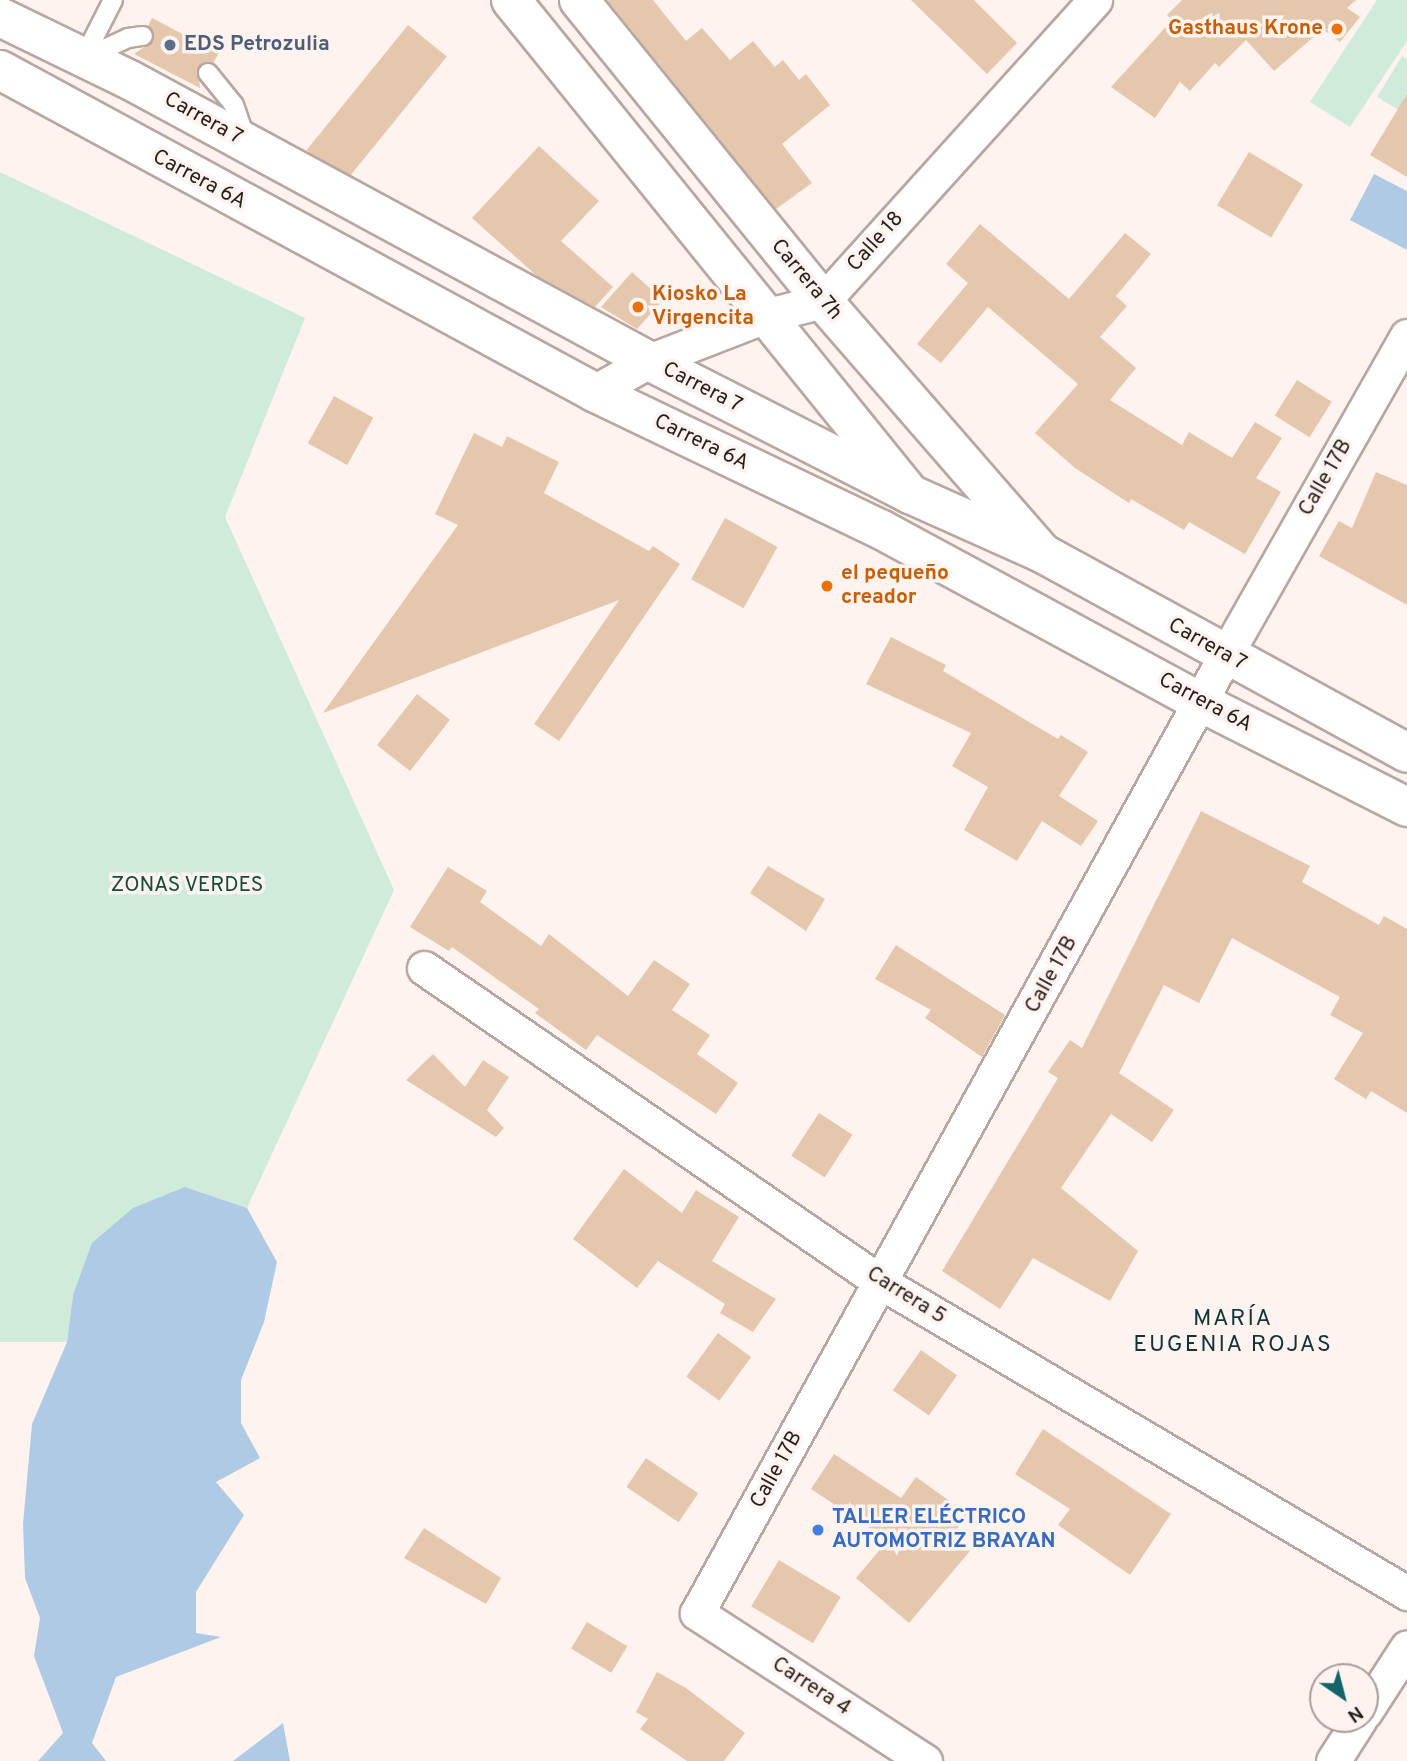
<!DOCTYPE html>
<meta charset="utf-8">
<style>
body{margin:0}
#map{position:relative;width:1407px;height:1761px;overflow:hidden;background:#fef3ee;font-family:Overpass,sans-serif}
div>[style]{position:absolute}
.green>*{inset:0;background:#cfebd9}
.water>*{inset:0;background:#afcae5}
.building>*{inset:0;background:#e5c7ad;transform-origin:0 0}
.roads{filter:drop-shadow(2px 0 #b8a7a0) drop-shadow(-2px 0 #b8a7a0) drop-shadow(0 2px #b8a7a0) drop-shadow(0 -2px #b8a7a0)}
.service>*{height:18px;margin:-9px;padding:0 9px;transform-origin:9px;border-radius:9px;background:#fff}
.minor>*{height:33px;margin:-16.5px;padding:0 16.5px;transform-origin:16.5px;border-radius:16.5px;background:#fff}
.tertiary>*{height:38px;margin:-19px;padding:0 19px;transform-origin:19px;border-radius:19px;background:#fff}
.secondary>*{height:38px;margin:-19px;padding:0 19px;transform-origin:19px;border-radius:19px;background:#fff}
.dots>*{width:19px;height:19px;translate:-50% -50%;box-sizing:border-box;border:4px solid #fef3ee;border-radius:50%}
span{translate:-50% -50%;white-space:nowrap;text-align:center;line-height:1.15;-webkit-text-stroke:7px #fef3ee;paint-order:stroke}
.food-label{font-size:21px;color:#c56008;font-weight:700}
.right{translate:-100% -50%;text-align:right}
.left{translate:0 -50%;text-align:left}
.service-label{font-size:21px;color:#4e5e75;font-weight:700}
.street-label{font-size:21px;color:#251f1c}
.park-label{font-size:21px;color:#134e30}
.shop-label{font-size:21px;color:#366cbe;font-weight:700}
.neighbourhood-label{font-size:23px;color:#123438;letter-spacing:2px}
.north{position:absolute;left:1309px;top:1663px;width:70px;height:70px;box-sizing:border-box;background:#fef3ee;border:2px solid #a79e9a;border-radius:50%;rotate:145deg;font-size:19px;font-weight:700;line-height:28px;text-align:center;color:#251f1c}
.north::after{content:'';display:block;margin:auto;width:24px;height:32px;background:#15646b;clip-path:polygon(50% 0,100% 100%,50% 72%,0 100%)}
</style>
<div id="map">
<div class="green">
<div style="clip-path:polygon(1377px 0,1407px 0,1407px 41px,1350px 127px,1310px 102px)"></div>
<div style="clip-path:polygon(1402px 56px,1407px 59px,1407px 115px,1377px 97px)"></div>
<div style="clip-path:polygon(0 172px,305px 318px,225px 517px,394px 890px,247px 1208px,185px 1187px,73px 1295px,67px 1342px,0 1342px)"></div>
</div>
<div class="water">
<div style="clip-path:polygon(1374px 174px,1407px 191px,1407px 250px,1350px 220px)"></div>
<div style="clip-path:polygon(185px 1187px,247px 1208px,277px 1262px,264px 1322px,241px 1380px,241px 1423px,260px 1458px,216px 1482px,244px 1515px,196px 1592px,196px 1633px,221px 1637px,116px 1677px,92px 1743px,106px 1761px,38px 1761px,63px 1733px,34px 1656px,40px 1618px,25px 1578px,23px 1524px,32px 1424px,67px 1342px,73px 1295px,92px 1243px,133px 1208px)"></div>
<div style="clip-path:polygon(283px 1723px,290px 1761px,233px 1761px)"></div>
</div>
<div class="building">
<div style="clip-path:polygon(607px 0,653px 0,686px 41px,702px 28px,730px 60px,753px 41px,775px 67px,783px 60px,799px 80px,806px 74px,830px 105px,782px 144px,812px 183px,776px 209px)"></div>
<div style="clip-path:polygon(911px 0,974px 0,1017px 43px,987px 74px)"></div>
<div style="clip-path:polygon(1182px 0,1356px 0,1347px 8px,1360px 17px,1340px 42px,1323px 29px,1274px 71px,1246px 40px,1219px 67px,1215px 63px,1190px 91px,1180px 82px,1155px 118px,1111px 87px,1172px 20px,1167px 15px)"></div>
<div style="clip-path:polygon(152px 18px,219px 53px,213px 63px,206px 62px,198px 68px,200px 88px,134px 54px,153px 41px,148px 26px)"></div>
<div style="left:408px;top:25px;width:50px;height:161px;rotate:39deg"></div>
<div style="clip-path:polygon(1407px 94px,1407px 177px,1370px 155px)"></div>
<div style="clip-path:polygon(539px 146px,599px 201px,561px 241px,613px 287px,595px 307px,537px 276px,472px 218px)"></div>
<div style="left:1249px;top:152px;width:63px;height:62px;rotate:31deg"></div>
<div style="clip-path:polygon(980px 224px,1069px 299px,1125px 233px,1151px 254px,1116px 296px,1127px 306px,1100px 337px,1136px 368px,1110px 400px,1182px 445px,1189px 432px,1232px 458px,1255px 422px,1282px 438px,1256px 478px,1281px 492px,1245px 554px,1189px 522px,1184px 530px,1131px 499px,1129px 503px,1075px 468px,1035px 433px,1078px 384px,988px 307px,941px 363px,917px 344px,968px 283px,946px 264px)"></div>
<div style="clip-path:polygon(632px 272px,663px 300px,637px 329px,601px 307px)"></div>
<div style="left:1297px;top:380px;width:41px;height:42px;rotate:32deg"></div>
<div style="left:334px;top:396px;width:45px;height:54px;rotate:29deg"></div>
<div style="clip-path:polygon(474px 433px,502px 447px,507px 436px,559px 462px,544px 493px,649px 551px,653px 546px,680px 564px,559px 741px,534px 724px,619px 600px,323px 713px,458px 525px,435px 514px)"></div>
<div style="clip-path:polygon(1376px 472px,1407px 485px,1407px 605px,1319px 556px,1339px 521px,1352px 528px)"></div>
<div style="left:725px;top:518px;width:60px;height:70px;rotate:29deg"></div>
<div style="clip-path:polygon(891px 637px,946px 665px,943px 671px,1058px 739px,1061px 735px,1088px 752px,1059px 796px,1098px 821px,1081px 846px,1042px 821px,1017px 861px,964px 830px,988px 787px,952px 766px,971px 733px,866px 684px)"></div>
<div style="left:417px;top:694px;width:42px;height:65px;rotate:38deg"></div>
<div style="clip-path:polygon(1201px 811px,1310px 866px,1302px 882px,1379px 925px,1384px 916px,1407px 929px,1407px 1113px,1371px 1091px,1366px 1099px,1334px 1079px,1363px 1033px,1330px 1015px,1340px 997px,1232px 938px,1199px 1003px,1164px 985px,1119px 1073px,1174px 1110px,1152px 1142px,1111px 1114px,1061px 1188px,1138px 1251px,1110px 1301px,1033px 1258px,1000px 1309px,942px 1271px,1058px 1078px,1048px 1072px,1070px 1040px,1082px 1048px)"></div>
<div style="clip-path:polygon(768px 866px,825px 899px,806px 931px,750px 893px)"></div>
<div style="clip-path:polygon(448px 867px,487px 891px,480px 902px,541px 946px,549px 934px,628px 996px,654px 960px,690px 984px,672px 1010px,710px 1035px,697px 1054px,738px 1083px,716px 1114px,597px 1035px,586px 1050px,535px 1013px,539px 1009px,452px 947px,449px 951px,410px 927px)"></div>
<div style="clip-path:polygon(896px 945px,1005px 1015px,982px 1057px,925px 1018px,931px 1010px,875px 979px)"></div>
<div style="clip-path:polygon(433px 1054px,465px 1087px,483px 1060px,509px 1077px,487px 1110px,504px 1128px,496px 1137px,406px 1080px)"></div>
<div style="left:819px;top:1113px;width:40px;height:51px;rotate:33deg"></div>
<div style="clip-path:polygon(624px 1169px,682px 1213px,696px 1190px,739px 1217px,712px 1261px,776px 1299px,753px 1332px,720px 1313px,725px 1304px,658px 1261px,637px 1288px,573px 1239px)"></div>
<div style="left:718px;top:1333px;width:41px;height:54px;rotate:36deg"></div>
<div style="left:921px;top:1350px;width:44px;height:49px;rotate:35deg"></div>
<div style="clip-path:polygon(1043px 1429px,1171px 1514px,1130px 1575px,1058px 1525px,1070px 1509px,1015px 1474px)"></div>
<div style="clip-path:polygon(834px 1454px,901px 1498px,916px 1477px,968px 1514px,951px 1537px,970px 1551px,909px 1623px,856px 1578px,888px 1540px,811px 1489px)"></div>
<div style="left:646px;top:1458px;width:63px;height:35px;rotate:34deg"></div>
<div style="clip-path:polygon(424px 1528px,501px 1578px,486px 1604px,404px 1558px)"></div>
<div style="left:779px;top:1560px;width:72px;height:54px;rotate:31deg"></div>
<div style="left:587px;top:1622px;width:47px;height:31px;rotate:31deg"></div>
<div style="clip-path:polygon(657px 1672px,686px 1688px,745px 1733px,724px 1761px,687px 1761px,640px 1729px,648px 1719px,636px 1712px)"></div>
</div>
<div class="roads">
<div class="service">
<div style="left:87px;top:57px;width:45px;rotate:-24.9deg"></div>
<div style="left:128px;top:38px;width:15px;rotate:-8deg"></div>
<div style="left:83px;top:59px;width:66px;rotate:-63deg"></div>
<div style="left:208px;top:73px;width:41px;rotate:50.9deg"></div>
<div style="left:234px;top:105px;width:34px;rotate:71deg"></div>
</div>
<div class="minor">
<div style="left:594px;top:392px;width:63px;rotate:-29.4deg"></div>
<div style="left:649px;top:361px;width:128px;rotate:-21.1deg"></div>
<div style="left:768px;top:315px;width:57px;rotate:-14.3deg"></div>
<div style="left:823px;top:301px;width:406px;rotate:-47.9deg"></div>
<div style="left:424px;top:968px;width:556px;rotate:34.52deg"></div>
<div style="left:882px;top:1283px;width:610px;rotate:30.56deg"></div>
<div style="left:1365px;top:1712px;width:77px;rotate:-57.1deg"></div>
<div style="left:925px;top:1761px;width:272px;rotate:-147deg"></div>
<div style="left:697px;top:1613px;width:1093px;rotate:-61.11deg"></div>
<div style="left:1225px;top:656px;width:368px;rotate:-60.4deg"></div>
<div style="left:1333px;top:1761px;width:50px;rotate:-57.3deg"></div>
</div>
<div class="tertiary">
<div style="left:511px;top:0;width:635px;rotate:51.07deg"></div>
<div style="left:579px;top:0;width:387px;rotate:51deg"></div>
<div style="left:823px;top:301px;width:334px;rotate:49deg"></div>
</div>
<div class="secondary">
<div style="left:0;top:17px;width:144px;rotate:25.9deg"></div>
<div style="left:130px;top:80px;width:590px;rotate:28.43deg"></div>
<div style="left:649px;top:361px;width:293px;rotate:27deg"></div>
<div style="left:910px;top:494px;width:145px;rotate:24.1deg"></div>
<div style="left:1042px;top:553px;width:416px;rotate:28.7deg"></div>
<div style="left:0;top:70px;width:676px;rotate:28.46deg"></div>
<div style="left:594px;top:392px;width:319px;rotate:25.6deg"></div>
<div style="left:882px;top:530px;width:364px;rotate:28.4deg"></div>
<div style="left:1202px;top:703px;width:230px;rotate:26.9deg"></div>
</div>
</div>
<div class="dots">
<div style="left:1337px;top:29px;background:#e8710a"></div>
<div style="left:170px;top:45px;background:#5c6f8a"></div>
<div style="left:638px;top:307px;background:#e8710a"></div>
<div style="left:827px;top:586px;background:#e8710a"></div>
<div style="left:818px;top:1530px;background:#3f7fe0"></div>
</div>
<div class="food-label">
<span class="right" style="left:1323px;top:29px">Gasthaus Krone</span>
<span class="left" style="left:652px;top:307px">Kiosko La<br>Virgencita</span>
<span class="left" style="left:841px;top:586px">el pequeño<br>creador</span>
</div>
<div class="service-label">
<span class="left" style="left:184px;top:45px">EDS Petrozulia</span>
</div>
<div class="street-label">
<span style="left:203px;top:119px;rotate:29deg">Carrera 7</span>
<span style="left:199px;top:180px;rotate:28deg">Carrera 6A</span>
<span style="left:876px;top:242px;rotate:-48deg">Calle 18</span>
<span style="left:806px;top:280px;rotate:50deg">Carrera 7h</span>
<span style="left:702px;top:388px;rotate:27deg">Carrera 7</span>
<span style="left:701px;top:443px;rotate:26deg">Carrera 6A</span>
<span style="left:1326px;top:478px;rotate:-60deg">Calle 17B</span>
<span style="left:1207px;top:645px;rotate:29deg">Carrera 7</span>
<span style="left:1205px;top:703px;rotate:28deg">Carrera 6A</span>
<span style="left:1052px;top:975px;rotate:-61deg">Calle 17B</span>
<span style="left:906px;top:1296px;rotate:32deg">Carrera 5</span>
<span style="left:777px;top:1470px;rotate:-61deg">Calle 17B</span>
<span style="left:811px;top:1687px;rotate:33deg">Carrera 4</span>
</div>
<div class="park-label">
<span style="left:187px;top:886px">ZONAS VERDES</span>
</div>
<div class="shop-label">
<span class="left" style="left:832px;top:1530px">TALLER ELÉCTRICO<br>AUTOMOTRIZ BRAYAN</span>
</div>
<div class="neighbourhood-label">
<span style="left:1233px;top:1333px">MARÍA<br>EUGENIA ROJAS</span>
</div>
<div class="north">N</div>
</div>
